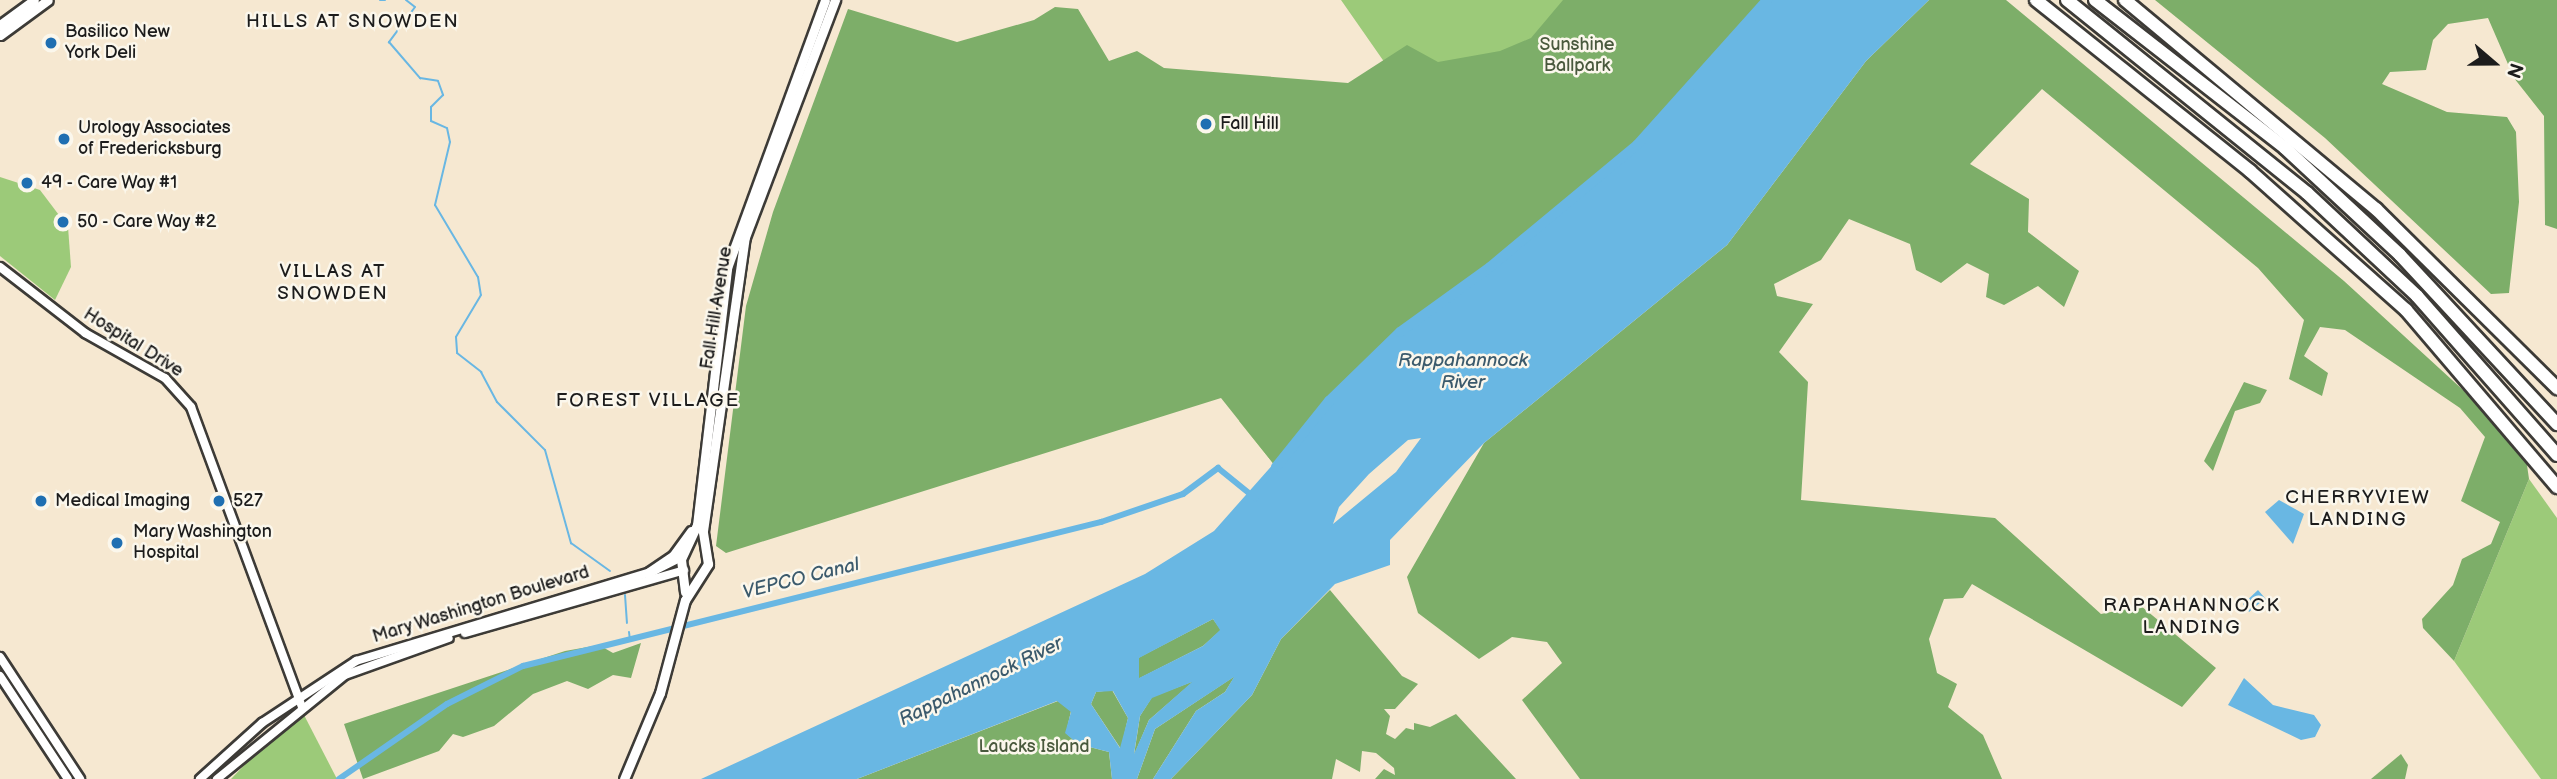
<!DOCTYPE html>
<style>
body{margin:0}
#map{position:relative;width:2557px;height:779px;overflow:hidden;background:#f6e8d1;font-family:"Balsamiq Sans",sans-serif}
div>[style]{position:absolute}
.green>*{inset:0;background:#9cca79}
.forest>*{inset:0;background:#7dae69}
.water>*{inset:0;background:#69b7e3}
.stream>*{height:2px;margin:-1px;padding:0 1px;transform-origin:1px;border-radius:1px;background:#69b7e3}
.canal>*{height:6px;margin:-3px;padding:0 3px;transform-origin:3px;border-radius:3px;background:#69b7e3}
.river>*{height:10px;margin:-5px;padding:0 5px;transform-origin:5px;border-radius:5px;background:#69b7e3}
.roads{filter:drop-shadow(2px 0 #3d3b37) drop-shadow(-2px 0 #3d3b37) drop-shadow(0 2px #3d3b37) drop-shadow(0 -2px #3d3b37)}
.tertiary>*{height:8px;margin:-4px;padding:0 4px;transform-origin:4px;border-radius:4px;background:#fff}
.secondary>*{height:9px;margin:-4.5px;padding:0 4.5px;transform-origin:4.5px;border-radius:4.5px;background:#fff}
.motorway>*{height:12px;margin:-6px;padding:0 6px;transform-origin:6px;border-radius:6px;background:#fff}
.dots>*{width:19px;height:19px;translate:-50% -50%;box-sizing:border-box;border:4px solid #fbf7ec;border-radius:50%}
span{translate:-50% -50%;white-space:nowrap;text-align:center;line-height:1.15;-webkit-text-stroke:5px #fbf7ec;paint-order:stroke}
.poi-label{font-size:18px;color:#1c1c1c}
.left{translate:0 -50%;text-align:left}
.park-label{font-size:18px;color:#49593d}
.street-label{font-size:18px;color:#1c1c1c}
.neighbourhood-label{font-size:19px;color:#1c1c1c;letter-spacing:2px}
.water-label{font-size:19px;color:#3b5a6c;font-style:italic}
.north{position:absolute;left:2459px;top:28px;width:70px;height:70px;-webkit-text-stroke:5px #fbf7ec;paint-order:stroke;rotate:110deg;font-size:19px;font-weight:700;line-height:28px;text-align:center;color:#1c1c1c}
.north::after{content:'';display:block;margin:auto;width:24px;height:32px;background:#1c1c1c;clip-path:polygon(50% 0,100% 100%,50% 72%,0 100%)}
</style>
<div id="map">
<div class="green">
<div style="clip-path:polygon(1341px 0,1767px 0,1276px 467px,1239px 421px,1460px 214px,1394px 76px)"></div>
<div style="clip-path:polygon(0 177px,40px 190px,68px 227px,71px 267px,55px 300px,0 256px)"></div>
<div style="clip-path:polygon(2529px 479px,2557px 518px,2557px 779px,2541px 779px,2454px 661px)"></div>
<div style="clip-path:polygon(304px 715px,337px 779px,231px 779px,255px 754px)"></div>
</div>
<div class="forest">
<div style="clip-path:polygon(1563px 0,1767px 0,1637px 145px,1490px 267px,1400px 332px,1329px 401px,1276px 467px,1221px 398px,726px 553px,716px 546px,746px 306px,773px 212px,848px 9px,957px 42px,1034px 20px,1055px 7px,1078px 9px,1109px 61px,1137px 51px,1164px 68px,1348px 83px,1407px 45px,1438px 62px,1500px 51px,1531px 38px)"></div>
<div style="clip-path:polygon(1929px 0,2006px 0,2344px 281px,2499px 423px,2526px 458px,2529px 479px,2454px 661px,2423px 628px,2422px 619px,2453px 585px,2462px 559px,2491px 544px,2500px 522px,2461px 501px,2485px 437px,2460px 408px,2345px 330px,2320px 327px,2304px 356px,2328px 373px,2322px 396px,2289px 379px,2304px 320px,2258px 268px,2042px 89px,1970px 164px,2029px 199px,2028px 232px,2079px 271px,2064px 307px,2038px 286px,2004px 305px,1986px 297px,1989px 274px,1967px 263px,1941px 283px,1916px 270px,1910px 244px,1849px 219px,1821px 260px,1774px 284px,1777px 296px,1813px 304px,1779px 352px,1808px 382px,1801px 500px,1995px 518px,2101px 614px,2141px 606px,2216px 668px,2182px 707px,1972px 584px,1963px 598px,1944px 599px,1929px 639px,1937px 673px,1957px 684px,1948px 707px,1983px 735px,2002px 779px,1580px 779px,1522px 700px,1562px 663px,1547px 642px,1512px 637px,1479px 659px,1418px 613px,1407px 577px,1484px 443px,1727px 245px,1866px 61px)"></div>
<div style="clip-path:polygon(2155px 0,2557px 0,2557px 229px,2545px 225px,2544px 116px,2514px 78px,2488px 18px,2448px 24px,2433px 40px,2426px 70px,2390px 72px,2382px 84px,2447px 112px,2507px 117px,2516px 132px,2519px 202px,2509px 293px,2491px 294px,2325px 138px)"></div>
<div style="clip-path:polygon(2244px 382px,2267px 390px,2260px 403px,2235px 411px,2213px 471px,2204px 461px)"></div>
<div style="clip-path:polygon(1330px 590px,1402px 676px,1418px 684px,1395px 709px,1384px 709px,1390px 716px,1386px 734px,1395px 739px,1406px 728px,1414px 730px,1414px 723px,1430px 727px,1456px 714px,1516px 779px,1375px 779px,1384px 769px,1395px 775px,1394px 768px,1376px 753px,1362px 751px,1360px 772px,1336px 759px,1332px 779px,1171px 779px,1252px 695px,1281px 639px)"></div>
<div style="clip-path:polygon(1213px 619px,1221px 630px,1203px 646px,1138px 679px,1138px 658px)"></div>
<div style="clip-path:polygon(641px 643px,631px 678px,613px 675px,588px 689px,567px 681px,533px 694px,494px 726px,463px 737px,453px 734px,439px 751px,363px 779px,344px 724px,565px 651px,599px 645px,613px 653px)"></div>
<div style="clip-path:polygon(1235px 676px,1225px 692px,1196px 711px,1153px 779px,1137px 779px,1155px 729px)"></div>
<div style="clip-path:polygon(1194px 681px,1149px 720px,1134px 755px,1140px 716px,1152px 697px)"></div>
<div style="clip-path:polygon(1112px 690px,1128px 718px,1121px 749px,1091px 704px,1096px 692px)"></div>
<div style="clip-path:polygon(1058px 701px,1071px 711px,1066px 733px,1078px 744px,1109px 752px,1112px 779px,857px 779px)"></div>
<div style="clip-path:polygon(2401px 754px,2408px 765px,2405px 779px,2371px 779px)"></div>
</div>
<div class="water">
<div style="clip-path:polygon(evenodd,1767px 0,1929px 0,1866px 61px,1727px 245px,1484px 443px,1390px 540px,1390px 565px,1335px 584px,1281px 639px,1252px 695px,1171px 779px,1153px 779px,1196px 711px,1225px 692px,1234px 677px,1155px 729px,1137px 779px,1112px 779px,1109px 752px,1078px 744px,1065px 733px,1071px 712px,1057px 701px,857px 779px,701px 779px,1145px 574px,1214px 531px,1329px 401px,1400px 332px,1490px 267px,1637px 145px,1767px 0,1421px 438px,1396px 472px,1333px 524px,1339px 507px,1369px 474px,1408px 440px,1421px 438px,1767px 0,1213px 619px,1220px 630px,1203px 646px,1139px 678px,1139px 658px,1213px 619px,1767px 0,1192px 682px,1149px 720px,1134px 754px,1140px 716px,1152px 698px,1192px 682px,1767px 0,1113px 691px,1128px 718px,1120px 748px,1091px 704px,1096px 692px,1113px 691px)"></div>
<div style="clip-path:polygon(2279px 500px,2304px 514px,2293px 544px,2265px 512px)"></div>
<div style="clip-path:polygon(2258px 590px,2271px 605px,2261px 602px,2249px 612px,2243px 604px)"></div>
<div style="clip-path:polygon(2244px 678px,2273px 705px,2314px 715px,2321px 725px,2315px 737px,2301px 740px,2228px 705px)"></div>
</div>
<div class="stream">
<div style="left:380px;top:0;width:5px"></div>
<div style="left:406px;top:0;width:11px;rotate:38deg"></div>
<div style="left:415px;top:7px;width:44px;rotate:126.6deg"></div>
<div style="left:389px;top:42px;width:48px;rotate:49.3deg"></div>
<div style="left:420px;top:78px;width:18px;rotate:9deg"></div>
<div style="left:438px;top:81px;width:15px;rotate:70deg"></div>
<div style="left:443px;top:95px;width:17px;rotate:135deg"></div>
<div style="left:431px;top:107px;width:14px;rotate:90deg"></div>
<div style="left:431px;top:121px;width:17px;rotate:24deg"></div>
<div style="left:447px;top:128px;width:14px;rotate:78deg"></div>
<div style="left:450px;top:142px;width:65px;rotate:103.4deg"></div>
<div style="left:435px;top:205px;width:84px;rotate:59.2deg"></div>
<div style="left:478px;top:277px;width:18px;rotate:81deg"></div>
<div style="left:481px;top:295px;width:49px;rotate:120.8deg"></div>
<div style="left:456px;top:337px;width:16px;rotate:86deg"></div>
<div style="left:457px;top:353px;width:31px;rotate:38deg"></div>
<div style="left:481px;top:372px;width:34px;rotate:62deg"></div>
<div style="left:497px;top:402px;width:68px;rotate:45deg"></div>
<div style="left:545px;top:450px;width:97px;rotate:74.4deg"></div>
<div style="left:571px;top:543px;width:48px;rotate:35.7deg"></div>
<div style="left:625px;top:595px;width:28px;rotate:86deg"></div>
<div style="left:629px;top:632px;width:8px;rotate:83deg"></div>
</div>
<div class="canal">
<div style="left:339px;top:779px;width:131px;rotate:-34.8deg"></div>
<div style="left:447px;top:704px;width:85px;rotate:-26.6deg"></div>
<div style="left:523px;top:666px;width:596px;rotate:-13.99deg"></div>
<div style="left:1101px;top:522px;width:87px;rotate:-18.9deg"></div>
<div style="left:1183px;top:494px;width:44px;rotate:-36.6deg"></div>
<div style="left:1218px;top:468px;width:48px;rotate:39deg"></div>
</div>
<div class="river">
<div style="left:1276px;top:467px;width:85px;rotate:-51.2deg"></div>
<div style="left:1329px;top:401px;width:99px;rotate:-44.2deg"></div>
<div style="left:1400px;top:332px;width:111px;rotate:-35.8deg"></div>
<div style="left:1490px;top:267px;width:191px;rotate:-39.7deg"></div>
<div style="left:1637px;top:145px;width:195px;rotate:-48.1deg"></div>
</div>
<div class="roads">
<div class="tertiary">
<div style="left:0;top:267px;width:108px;rotate:37.8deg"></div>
<div style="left:85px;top:333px;width:92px;rotate:29.4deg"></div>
<div style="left:165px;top:378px;width:39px;rotate:48deg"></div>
<div style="left:191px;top:407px;width:320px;rotate:69.7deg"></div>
<div style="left:465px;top:633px;width:228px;rotate:-16deg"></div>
<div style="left:0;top:657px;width:146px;rotate:56.7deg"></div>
<div style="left:0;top:676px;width:123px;rotate:56.6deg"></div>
<div style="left:200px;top:779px;width:84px;rotate:-42.1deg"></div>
<div style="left:262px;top:723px;width:113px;rotate:-33.4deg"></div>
<div style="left:356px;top:661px;width:311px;rotate:-16.8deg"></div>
<div style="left:654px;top:571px;width:30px;rotate:-27deg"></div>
<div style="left:217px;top:779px;width:165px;rotate:-39.1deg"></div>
<div style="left:345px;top:675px;width:110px;rotate:-19.6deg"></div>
</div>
<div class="secondary">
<div style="left:0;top:25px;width:42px;rotate:-36.3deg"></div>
<div style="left:0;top:35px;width:59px;rotate:-36.1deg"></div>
<div style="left:649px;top:572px;width:29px;rotate:-34deg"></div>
<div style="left:673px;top:556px;width:31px;rotate:-54deg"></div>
<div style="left:685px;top:592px;width:33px;rotate:-97deg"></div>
<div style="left:681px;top:559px;width:38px;rotate:-65deg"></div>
<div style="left:697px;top:525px;width:259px;rotate:-83.3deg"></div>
<div style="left:727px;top:268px;width:285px;rotate:-69.9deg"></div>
<div style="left:624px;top:779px;width:93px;rotate:-67.3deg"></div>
<div style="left:660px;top:693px;width:96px;rotate:-75deg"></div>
<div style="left:685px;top:600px;width:43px;rotate:-57.4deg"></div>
<div style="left:708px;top:564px;width:33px;rotate:-99deg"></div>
<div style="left:703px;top:531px;width:297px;rotate:-81.9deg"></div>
<div style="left:745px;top:237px;width:254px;rotate:-69.2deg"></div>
</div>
<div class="motorway">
<div style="left:2036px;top:0;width:274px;rotate:38.6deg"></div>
<div style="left:2250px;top:171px;width:209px;rotate:41.7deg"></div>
<div style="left:2406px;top:310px;width:233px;rotate:49.5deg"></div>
<div style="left:2067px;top:0;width:308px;rotate:38.8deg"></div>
<div style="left:2307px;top:193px;width:151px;rotate:43.1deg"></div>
<div style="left:2417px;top:296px;width:212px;rotate:48.6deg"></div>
<div style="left:2095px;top:0;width:241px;rotate:37.9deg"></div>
<div style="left:2285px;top:148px;width:157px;rotate:42.9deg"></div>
<div style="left:2400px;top:255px;width:231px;rotate:47.1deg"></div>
<div style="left:2125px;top:0;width:327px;rotate:39.8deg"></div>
<div style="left:2376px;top:209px;width:255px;rotate:44.7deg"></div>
</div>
</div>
<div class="dots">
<div style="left:51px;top:43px;background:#1f6fb2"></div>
<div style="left:1206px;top:124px;background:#1f6fb2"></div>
<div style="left:64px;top:139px;background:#1f6fb2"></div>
<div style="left:27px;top:183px;background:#1f6fb2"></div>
<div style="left:63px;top:222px;background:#1f6fb2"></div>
<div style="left:41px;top:501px;background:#1f6fb2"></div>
<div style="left:219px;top:501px;background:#1f6fb2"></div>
<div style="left:117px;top:543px;background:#1f6fb2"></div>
</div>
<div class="poi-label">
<span class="left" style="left:65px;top:43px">Basilico New<br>York Deli</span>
<span class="left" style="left:1220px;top:124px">Fall Hill</span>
<span class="left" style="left:78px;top:139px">Urology Associates<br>of Fredericksburg</span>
<span class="left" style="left:41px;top:183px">49 - Care Way #1</span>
<span class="left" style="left:77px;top:222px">50 - Care Way #2</span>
<span class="left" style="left:55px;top:501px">Medical Imaging</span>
<span class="left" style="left:233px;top:501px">527</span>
<span class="left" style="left:133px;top:543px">Mary Washington<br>Hospital</span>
</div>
<div class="park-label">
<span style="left:1577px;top:56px">Sunshine<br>Ballpark</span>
<span style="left:1034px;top:747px">Laucks Island</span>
</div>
<div class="street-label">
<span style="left:717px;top:308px;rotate:-81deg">Fall Hill Avenue</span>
<span style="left:133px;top:343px;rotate:32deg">Hospital Drive</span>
<span style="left:481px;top:605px;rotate:-17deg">Mary Washington Boulevard</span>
</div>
<div class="neighbourhood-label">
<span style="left:353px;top:22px">HILLS AT SNOWDEN</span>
<span style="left:333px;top:283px">VILLAS AT<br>SNOWDEN</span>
<span style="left:648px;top:401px">FOREST VILLAGE</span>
<span style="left:2358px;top:509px">CHERRYVIEW<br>LANDING</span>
<span style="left:2192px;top:617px">RAPPAHANNOCK<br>LANDING</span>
</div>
<div class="water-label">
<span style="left:1463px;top:372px">Rappahannock<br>River</span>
<span style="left:801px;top:579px;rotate:-14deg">VEPCO Canal</span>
<span style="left:981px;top:682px;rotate:-26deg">Rappahannock River</span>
</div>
<div class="north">N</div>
</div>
